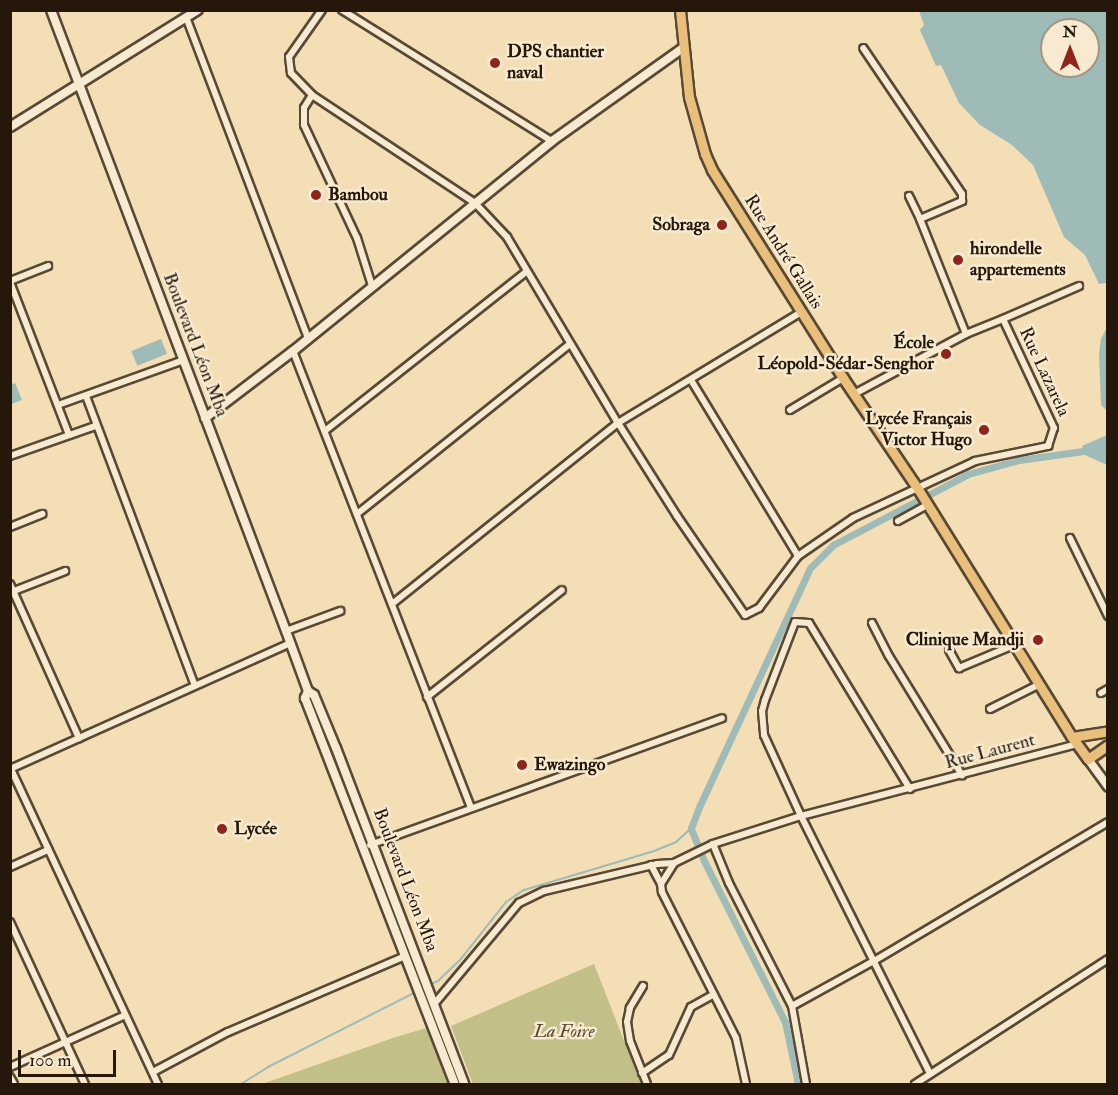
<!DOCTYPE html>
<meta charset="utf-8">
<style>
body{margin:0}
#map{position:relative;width:1118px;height:1095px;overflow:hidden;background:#f3deb6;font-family:"IM FELL Double Pica",serif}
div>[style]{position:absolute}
.green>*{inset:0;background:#c2bf89}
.water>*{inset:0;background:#9ebbb7;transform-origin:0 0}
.stream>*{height:2px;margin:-1px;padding:0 1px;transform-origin:1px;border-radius:1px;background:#9ebbb7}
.canal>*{height:7px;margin:-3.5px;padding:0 3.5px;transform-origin:3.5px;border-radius:3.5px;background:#9ebbb7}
.roads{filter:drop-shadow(2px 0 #584935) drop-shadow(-2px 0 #584935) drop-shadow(0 2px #584935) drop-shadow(0 -2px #584935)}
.street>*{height:6px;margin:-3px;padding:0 3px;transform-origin:3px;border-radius:3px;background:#f7ead0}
.secondary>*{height:8px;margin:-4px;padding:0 4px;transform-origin:4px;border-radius:4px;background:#f7ead0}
.primary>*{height:9px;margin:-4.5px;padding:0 4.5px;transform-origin:4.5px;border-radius:4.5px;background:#eabf7b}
.dots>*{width:16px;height:16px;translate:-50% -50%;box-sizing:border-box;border:3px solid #f7ead0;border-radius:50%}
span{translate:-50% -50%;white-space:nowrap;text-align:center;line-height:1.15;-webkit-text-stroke:5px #f7ead0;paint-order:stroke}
.poi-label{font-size:18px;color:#25170a;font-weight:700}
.left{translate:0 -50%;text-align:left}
.right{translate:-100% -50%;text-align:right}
.street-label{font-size:18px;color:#25170a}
.park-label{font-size:18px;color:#544930;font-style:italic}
.frame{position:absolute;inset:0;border:12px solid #25170a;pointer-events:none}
.north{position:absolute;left:1040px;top:18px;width:60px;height:60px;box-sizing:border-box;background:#f7ead0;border:2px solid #a39681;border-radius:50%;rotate:0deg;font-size:16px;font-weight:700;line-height:24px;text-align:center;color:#25170a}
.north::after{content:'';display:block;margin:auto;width:21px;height:27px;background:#8f2418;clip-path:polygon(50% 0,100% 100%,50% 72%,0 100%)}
.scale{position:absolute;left:18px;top:1050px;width:98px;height:27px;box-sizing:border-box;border:3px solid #25170a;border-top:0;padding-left:8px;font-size:18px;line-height:21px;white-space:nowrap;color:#25170a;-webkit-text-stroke:4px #f7ead0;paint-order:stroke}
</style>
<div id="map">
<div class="green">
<div style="clip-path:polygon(594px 964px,641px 1084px,473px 1084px,451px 1026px)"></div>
<div style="clip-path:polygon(426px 1028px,448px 1084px,262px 1084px,393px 1038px)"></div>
</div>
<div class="water">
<div style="clip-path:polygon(evenodd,919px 11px,1107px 11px,1107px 285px,1106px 283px,1099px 284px,1085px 255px,1064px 237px,1033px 165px,1012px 145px,980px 125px,959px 103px,941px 65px,936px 66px,920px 30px,924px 25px,919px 11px,1052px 30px,1088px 30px,1088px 66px,1052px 66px,1052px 30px)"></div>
<div style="clip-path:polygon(1107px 327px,1107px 411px,1101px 405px,1099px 353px,1101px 339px)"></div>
<div style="left:161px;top:339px;width:16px;height:32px;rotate:68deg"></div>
<div style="clip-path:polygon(15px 383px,22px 400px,11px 404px,11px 385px)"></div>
<div style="clip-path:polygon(1107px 435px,1107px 465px,1085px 455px,1082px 446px)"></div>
</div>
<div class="stream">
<div style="left:429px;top:985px;width:10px;rotate:-24deg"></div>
<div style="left:438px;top:981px;width:30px;rotate:-44deg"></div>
<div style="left:460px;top:960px;width:74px;rotate:-51.6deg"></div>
<div style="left:506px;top:902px;width:22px;rotate:-34deg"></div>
<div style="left:524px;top:890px;width:136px;rotate:-16.7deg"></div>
<div style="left:654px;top:851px;width:24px;rotate:-22deg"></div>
<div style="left:676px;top:842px;width:21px;rotate:-43deg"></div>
<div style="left:241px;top:1084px;width:32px;rotate:-32deg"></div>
<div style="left:268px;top:1067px;width:166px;rotate:-26.9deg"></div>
</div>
<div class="canal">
<div style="left:798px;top:1084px;width:63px;rotate:-101.8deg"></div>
<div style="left:785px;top:1022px;width:180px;rotate:-116.7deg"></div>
<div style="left:704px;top:861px;width:35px;rotate:-112deg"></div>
<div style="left:691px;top:828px;width:25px;rotate:-69deg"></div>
<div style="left:700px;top:805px;width:261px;rotate:-65.1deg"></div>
<div style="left:810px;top:568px;width:33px;rotate:-45deg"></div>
<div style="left:833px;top:545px;width:153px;rotate:-27.7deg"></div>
<div style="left:968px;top:474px;width:53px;rotate:-15.4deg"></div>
<div style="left:1019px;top:460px;width:65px;rotate:-8deg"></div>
</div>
<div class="roads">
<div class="street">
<div style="left:322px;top:10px;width:57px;rotate:125.1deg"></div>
<div style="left:289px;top:57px;width:16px;rotate:83deg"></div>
<div style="left:291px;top:73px;width:30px;rotate:46deg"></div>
<div style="left:312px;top:95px;width:196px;rotate:33.5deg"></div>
<div style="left:475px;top:203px;width:47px;rotate:46.7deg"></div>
<div style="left:507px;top:237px;width:217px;rotate:59.2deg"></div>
<div style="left:618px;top:423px;width:110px;rotate:57.6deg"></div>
<div style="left:677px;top:516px;width:120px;rotate:55.5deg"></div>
<div style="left:745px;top:615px;width:16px;rotate:-27deg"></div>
<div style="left:759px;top:608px;width:65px;rotate:-53.1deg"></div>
<div style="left:798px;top:556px;width:67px;rotate:-34.6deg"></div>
<div style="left:853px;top:518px;width:135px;rotate:-25deg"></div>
<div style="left:975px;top:461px;width:75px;rotate:-11.6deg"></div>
<div style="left:1048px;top:446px;width:19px;rotate:-72deg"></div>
<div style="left:1054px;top:428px;width:120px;rotate:-115.1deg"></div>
<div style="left:1003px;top:319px;width:40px;rotate:158deg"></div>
<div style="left:342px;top:10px;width:248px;rotate:32deg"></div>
<div style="left:186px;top:17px;width:343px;rotate:69.2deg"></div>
<div style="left:312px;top:95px;width:15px;rotate:122deg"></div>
<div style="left:304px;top:108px;width:17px;rotate:90deg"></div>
<div style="left:304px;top:125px;width:125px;rotate:64.9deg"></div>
<div style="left:357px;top:238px;width:50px;rotate:72.6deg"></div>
<div style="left:909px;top:196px;width:25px;rotate:64deg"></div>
<div style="left:10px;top:281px;width:41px;rotate:-21.5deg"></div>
<div style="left:10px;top:282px;width:164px;rotate:68.9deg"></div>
<div style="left:1003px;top:319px;width:83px;rotate:-23.5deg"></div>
<div style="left:293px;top:351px;width:490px;rotate:68.7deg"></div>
<div style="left:691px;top:380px;width:206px;rotate:58.7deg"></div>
<div style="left:854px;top:394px;width:127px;rotate:-28.2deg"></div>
<div style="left:966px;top:334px;width:124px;rotate:-111.8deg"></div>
<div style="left:920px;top:219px;width:46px;rotate:-23.2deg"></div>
<div style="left:962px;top:201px;width:7px;rotate:-90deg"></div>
<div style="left:962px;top:194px;width:176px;rotate:-124.1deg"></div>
<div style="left:86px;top:396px;width:308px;rotate:69.4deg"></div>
<div style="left:58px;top:405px;width:134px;rotate:-19.7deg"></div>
<div style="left:790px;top:410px;width:62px;rotate:-31.1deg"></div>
<div style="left:326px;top:430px;width:255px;rotate:-38.3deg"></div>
<div style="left:10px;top:456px;width:90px;rotate:-19.4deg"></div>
<div style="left:357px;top:514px;width:271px;rotate:-38.6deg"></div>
<div style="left:898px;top:521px;width:33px;rotate:-29deg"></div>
<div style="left:10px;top:527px;width:35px;rotate:-22deg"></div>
<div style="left:1070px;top:538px;width:87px;rotate:64deg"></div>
<div style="left:10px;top:584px;width:169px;rotate:65.9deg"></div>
<div style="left:14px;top:591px;width:55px;rotate:-21.4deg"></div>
<div style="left:392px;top:604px;width:290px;rotate:-38.7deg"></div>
<div style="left:618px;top:423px;width:214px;rotate:-31.2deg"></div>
<div style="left:872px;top:623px;width:37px;rotate:63deg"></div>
<div style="left:889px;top:656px;width:140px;rotate:58.5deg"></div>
<div style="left:286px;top:631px;width:58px;rotate:-20.3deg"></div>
<div style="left:949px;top:650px;width:21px;rotate:61deg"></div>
<div style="left:959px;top:668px;width:60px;rotate:-22.7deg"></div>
<div style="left:1101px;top:693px;width:8px;rotate:-30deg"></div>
<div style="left:427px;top:697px;width:172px;rotate:-38.4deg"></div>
<div style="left:990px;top:709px;width:54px;rotate:-26.6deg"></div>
<div style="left:10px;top:767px;width:350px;rotate:65deg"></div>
<div style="left:10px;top:769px;width:307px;rotate:-24.2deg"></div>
<div style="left:910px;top:789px;width:194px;rotate:-121.3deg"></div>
<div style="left:809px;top:623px;width:14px;rotate:-176deg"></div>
<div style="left:795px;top:622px;width:84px;rotate:111deg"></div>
<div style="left:765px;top:700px;width:11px;rotate:105deg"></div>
<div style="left:762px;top:711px;width:24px;rotate:85deg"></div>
<div style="left:764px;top:735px;width:89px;rotate:65.4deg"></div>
<div style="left:801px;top:816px;width:288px;rotate:63.4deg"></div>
<div style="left:713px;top:844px;width:42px;rotate:67.7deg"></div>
<div style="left:729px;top:883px;width:138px;rotate:62.9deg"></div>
<div style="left:792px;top:1006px;width:79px;rotate:79.8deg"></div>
<div style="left:370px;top:845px;width:374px;rotate:-19.8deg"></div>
<div style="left:651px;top:865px;width:21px;rotate:62deg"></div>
<div style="left:10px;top:867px;width:42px;rotate:-24.1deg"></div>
<div style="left:10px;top:922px;width:179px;rotate:65.2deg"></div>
<div style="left:643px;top:986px;width:26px;rotate:121deg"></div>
<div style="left:630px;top:1008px;width:14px;rotate:102deg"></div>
<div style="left:627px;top:1022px;width:19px;rotate:81deg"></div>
<div style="left:630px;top:1041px;width:46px;rotate:68.4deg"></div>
<div style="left:435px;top:1003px;width:131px;rotate:-50deg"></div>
<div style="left:519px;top:903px;width:28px;rotate:-26deg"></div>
<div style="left:544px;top:891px;width:116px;rotate:-13.4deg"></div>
<div style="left:657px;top:864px;width:17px;rotate:-3deg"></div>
<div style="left:792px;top:1006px;width:94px;rotate:-28.8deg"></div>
<div style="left:874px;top:961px;width:272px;rotate:-30.7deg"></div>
<div style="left:10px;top:1067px;width:126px;rotate:-24.3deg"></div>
<div style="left:153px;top:1072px;width:85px;rotate:-28.1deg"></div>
<div style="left:228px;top:1032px;width:193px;rotate:-23.2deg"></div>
<div style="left:642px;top:1073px;width:32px;rotate:-34deg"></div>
<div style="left:669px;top:1055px;width:53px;rotate:-65.4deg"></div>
<div style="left:691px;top:1007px;width:26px;rotate:-29deg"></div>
<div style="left:10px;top:1077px;width:8px;rotate:60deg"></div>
<div style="left:746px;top:1084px;width:47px;rotate:-102.3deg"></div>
<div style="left:736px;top:1038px;width:164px;rotate:-116.9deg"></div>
<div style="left:662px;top:892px;width:8px;rotate:-97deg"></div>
<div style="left:661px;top:884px;width:25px;rotate:-58deg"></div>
<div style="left:674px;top:863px;width:43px;rotate:-26deg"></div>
<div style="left:713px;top:844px;width:92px;rotate:-17.7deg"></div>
<div style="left:801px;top:816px;width:285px;rotate:-14.6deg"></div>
<div style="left:915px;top:1084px;width:230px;rotate:-32.9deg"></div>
</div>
<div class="secondary">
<div style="left:51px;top:10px;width:664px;rotate:69.27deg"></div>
<div style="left:286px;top:631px;width:64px;rotate:69.9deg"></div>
<div style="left:308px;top:691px;width:8px;rotate:113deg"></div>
<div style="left:305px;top:698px;width:414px;rotate:68.8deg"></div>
<div style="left:10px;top:127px;width:221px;rotate:-31.9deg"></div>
<div style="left:205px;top:418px;width:111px;rotate:-37.3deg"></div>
<div style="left:293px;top:351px;width:333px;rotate:-39deg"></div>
<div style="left:552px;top:141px;width:161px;rotate:-35.4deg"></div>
<div style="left:308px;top:691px;width:7px;rotate:34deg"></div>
<div style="left:314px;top:695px;width:57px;rotate:67.5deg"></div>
<div style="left:336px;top:748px;width:360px;rotate:69.1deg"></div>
<div style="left:1088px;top:759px;width:34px;rotate:54deg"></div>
</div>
<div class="primary">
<div style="left:680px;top:10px;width:87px;rotate:84.1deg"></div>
<div style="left:689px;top:97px;width:59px;rotate:74.3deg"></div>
<div style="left:705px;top:154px;width:17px;rotate:66deg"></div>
<div style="left:712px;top:170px;width:246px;rotate:57.8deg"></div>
<div style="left:843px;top:378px;width:134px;rotate:56deg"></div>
<div style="left:918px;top:489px;width:292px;rotate:58.2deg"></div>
<div style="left:1072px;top:737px;width:27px;rotate:54deg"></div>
<div style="left:1088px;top:759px;width:24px;rotate:-35deg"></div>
<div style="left:1072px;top:737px;width:36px;rotate:-9deg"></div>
</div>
</div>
<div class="dots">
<div style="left:495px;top:63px;background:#8f2418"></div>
<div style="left:316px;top:195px;background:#8f2418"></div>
<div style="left:722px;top:225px;background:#8f2418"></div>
<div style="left:958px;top:260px;background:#8f2418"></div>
<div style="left:946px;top:354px;background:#8f2418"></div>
<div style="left:984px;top:430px;background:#8f2418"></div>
<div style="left:1038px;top:640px;background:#8f2418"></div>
<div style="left:522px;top:765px;background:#8f2418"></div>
<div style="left:222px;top:829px;background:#8f2418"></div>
</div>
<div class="poi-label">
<span class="left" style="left:507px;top:63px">DPS chantier<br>naval</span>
<span class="left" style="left:328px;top:195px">Bambou</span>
<span class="right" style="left:710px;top:225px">Sobraga</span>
<span class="left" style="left:970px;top:260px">hirondelle<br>appartements</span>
<span class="right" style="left:934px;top:354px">École<br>Léopold-Sédar-Senghor</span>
<span class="right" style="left:972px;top:430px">Lycée Français<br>Victor Hugo</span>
<span class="right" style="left:1024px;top:640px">Clinique Mandji</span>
<span class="left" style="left:534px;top:765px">Ewazingo</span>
<span class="left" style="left:234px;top:829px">Lycée</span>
</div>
<div class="street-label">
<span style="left:783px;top:252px;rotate:58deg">Rue André Gallais</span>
<span style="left:195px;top:345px;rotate:69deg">Boulevard Léon Mba</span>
<span style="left:1044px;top:372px;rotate:65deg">Rue Lazarela</span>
<span style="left:990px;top:752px;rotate:-15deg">Rue Laurent</span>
<span style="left:405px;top:880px;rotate:69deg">Boulevard Léon Mba</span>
</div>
<div class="park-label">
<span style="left:564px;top:1032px">La Foire</span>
</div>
<div class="frame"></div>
<div class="north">N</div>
<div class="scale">100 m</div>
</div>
